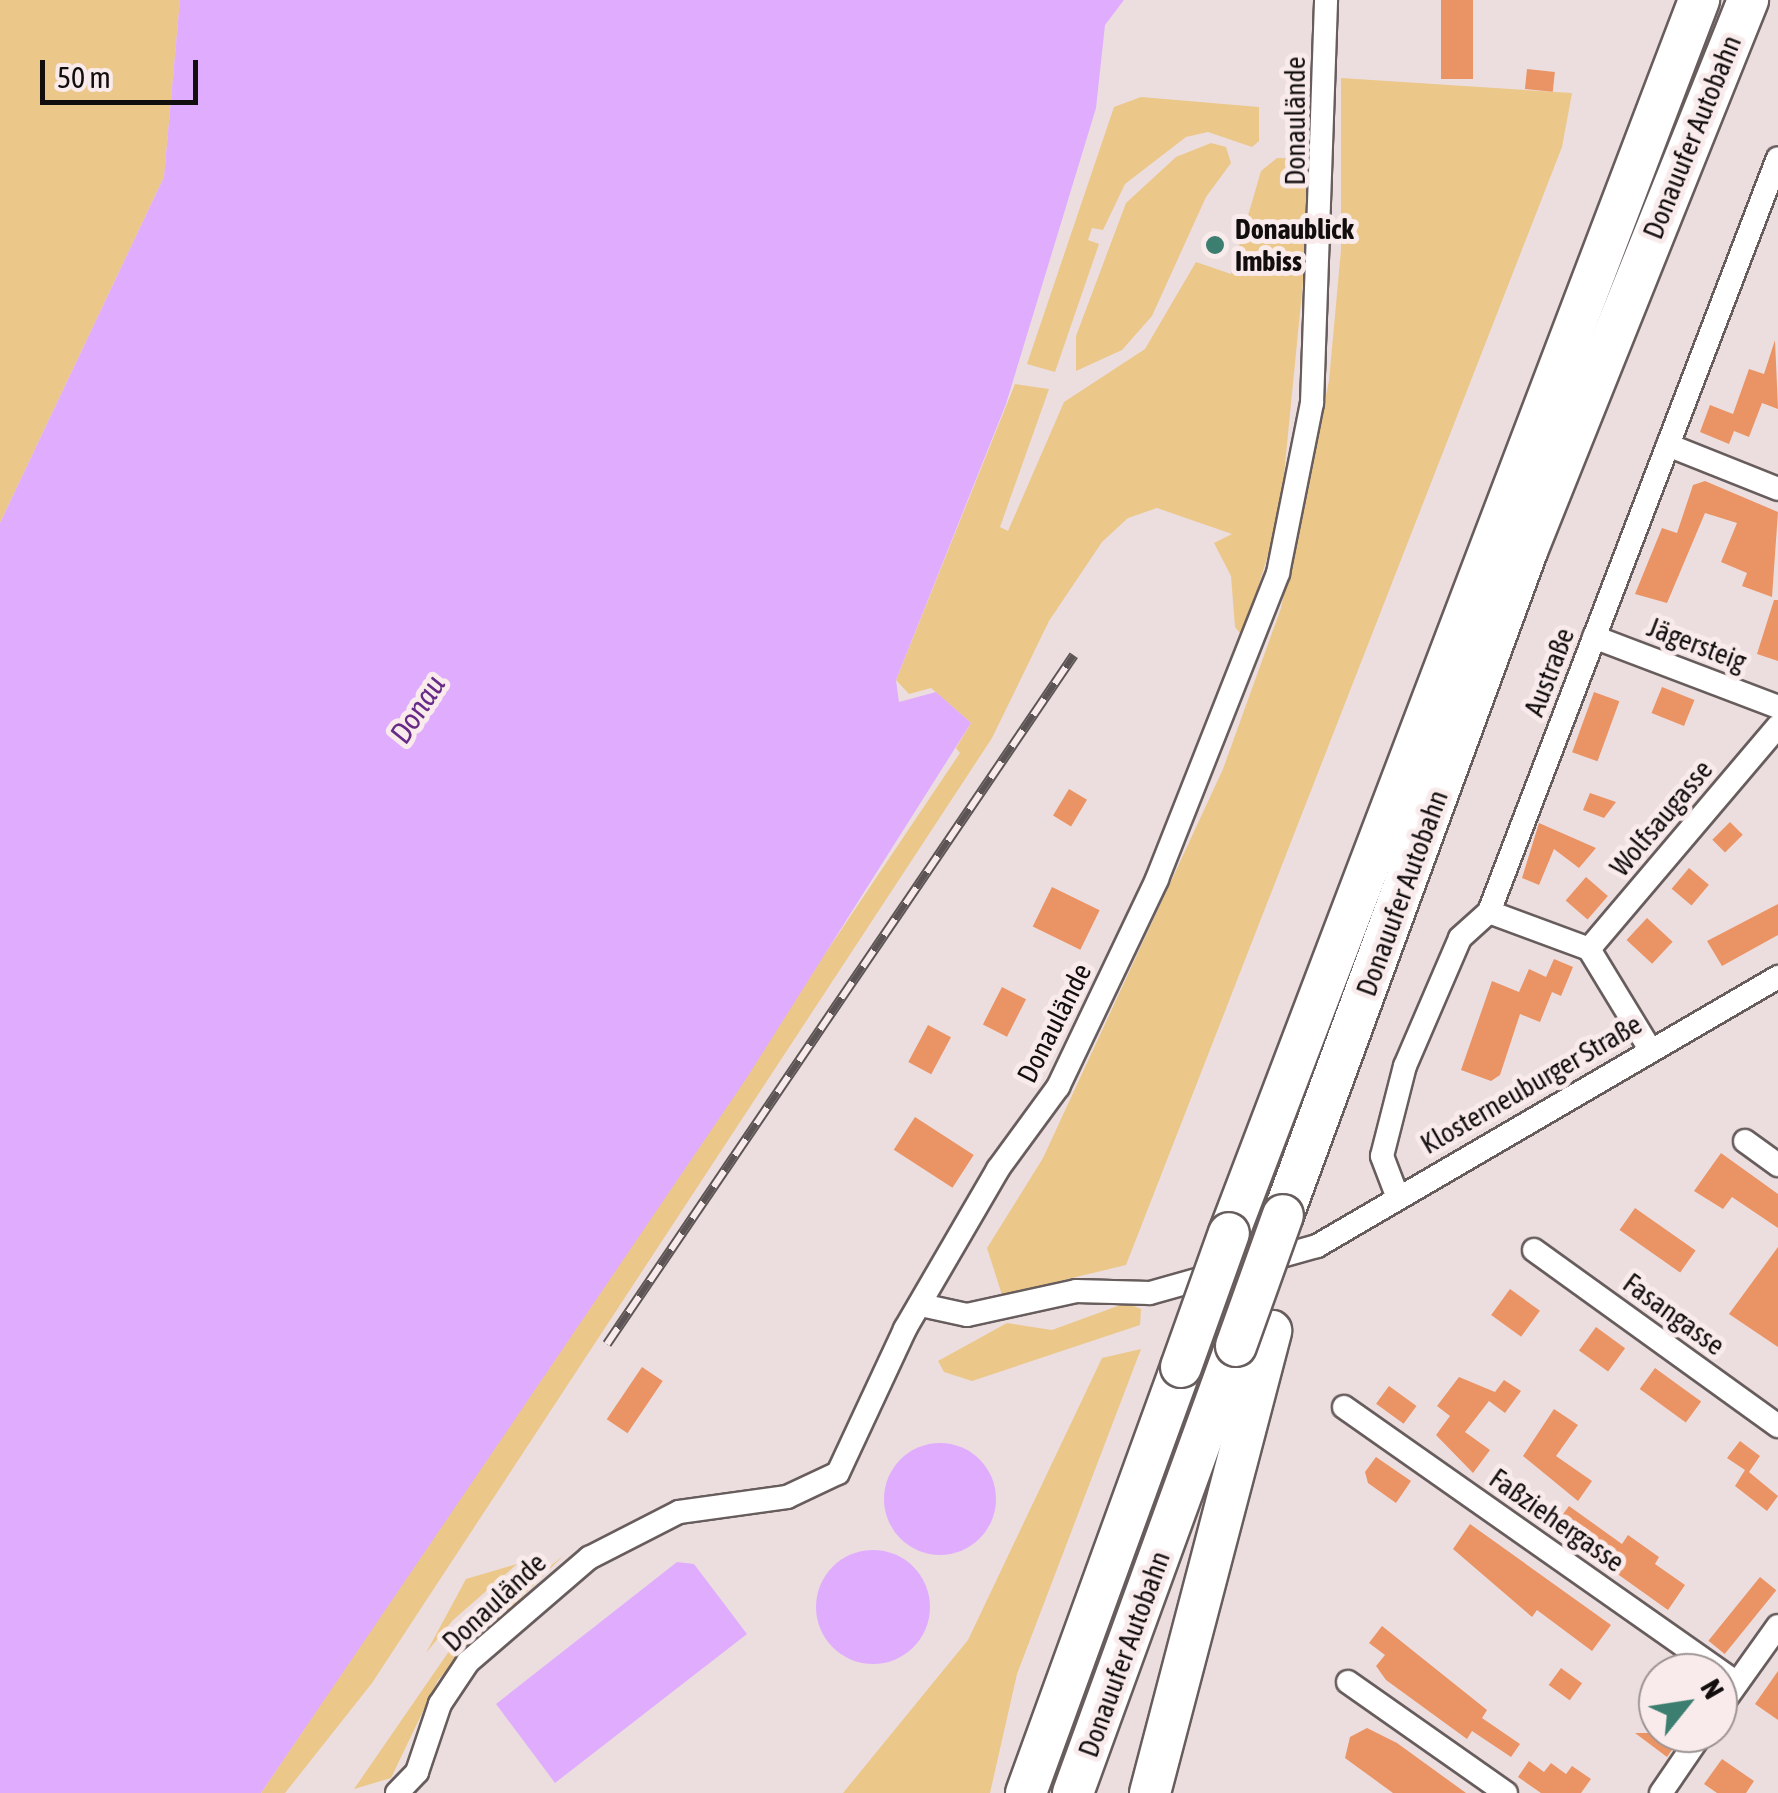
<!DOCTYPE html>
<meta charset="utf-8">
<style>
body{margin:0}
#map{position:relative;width:1778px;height:1793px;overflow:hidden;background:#ecdede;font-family:"Asap Condensed",sans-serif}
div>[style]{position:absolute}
.green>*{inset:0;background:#ebc78a}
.water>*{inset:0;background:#e0adfe}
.round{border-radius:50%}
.building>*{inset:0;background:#ea9364;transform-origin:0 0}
.roads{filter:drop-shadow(2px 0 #685d5d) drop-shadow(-2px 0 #685d5d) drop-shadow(0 2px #685d5d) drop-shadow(0 -2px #685d5d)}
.street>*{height:22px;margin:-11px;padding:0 11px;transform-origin:11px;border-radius:11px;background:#fff}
.highway>*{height:40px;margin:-20px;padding:0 20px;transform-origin:20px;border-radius:20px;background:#fff}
.rail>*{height:10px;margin-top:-5px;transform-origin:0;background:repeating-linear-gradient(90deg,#f9ebeb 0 19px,#5d5555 0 38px);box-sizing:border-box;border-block:2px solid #5d5555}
.bridges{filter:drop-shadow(2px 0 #685d5d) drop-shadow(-2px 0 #685d5d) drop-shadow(0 2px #685d5d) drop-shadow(0 -2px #685d5d)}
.highway-bridge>*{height:40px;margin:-20px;padding:0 20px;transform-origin:20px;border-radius:20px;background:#fff}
.dots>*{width:28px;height:28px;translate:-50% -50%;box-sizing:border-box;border:5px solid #f9ebeb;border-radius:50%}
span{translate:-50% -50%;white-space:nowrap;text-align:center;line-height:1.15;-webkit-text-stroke:10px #f9ebeb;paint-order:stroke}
.street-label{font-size:28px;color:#130e0e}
.poi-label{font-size:28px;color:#130e0e;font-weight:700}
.left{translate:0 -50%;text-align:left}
.water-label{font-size:30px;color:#672a86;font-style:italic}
.north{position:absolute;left:1638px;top:1653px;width:100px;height:100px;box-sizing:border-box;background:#f9ebeb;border:2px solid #9d9393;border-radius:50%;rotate:60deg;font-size:28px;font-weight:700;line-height:40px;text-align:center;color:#130e0e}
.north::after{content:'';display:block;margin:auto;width:35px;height:45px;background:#3c7e6f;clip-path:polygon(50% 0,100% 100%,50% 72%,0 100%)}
.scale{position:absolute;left:40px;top:60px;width:158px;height:45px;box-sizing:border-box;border:5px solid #130e0e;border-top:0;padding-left:12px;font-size:30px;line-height:35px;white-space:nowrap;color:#130e0e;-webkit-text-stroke:8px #f9ebeb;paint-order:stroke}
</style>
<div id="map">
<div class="green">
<div style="clip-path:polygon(0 0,180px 0,164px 177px,0 523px)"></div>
<div style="clip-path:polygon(1341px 78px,1572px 93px,1562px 147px,1126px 1265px,1002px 1295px,987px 1248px,1043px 1158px,1223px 769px,1281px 608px,1329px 381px,1341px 250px)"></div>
<div style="clip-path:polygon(1141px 97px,1259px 107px,1259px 141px,1252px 147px,1208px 132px,1186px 137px,1125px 184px,1103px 230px,1092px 228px,1088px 240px,1099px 244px,1055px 372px,1027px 364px,1114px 107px)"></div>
<div style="clip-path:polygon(1211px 143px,1226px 147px,1231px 163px,1206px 197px,1152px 316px,1122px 350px,1076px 371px,1076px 336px,1126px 203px,1176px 157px)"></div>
<div style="clip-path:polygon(1277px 158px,1306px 159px,1314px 171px,1280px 515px,1243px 637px,1235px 627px,1231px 576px,1214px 543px,1232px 534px,1157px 508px,1128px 518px,1102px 542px,1049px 621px,992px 738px,372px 1683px,285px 1793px,261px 1793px,960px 753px,956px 748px,971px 723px,931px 688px,909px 694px,896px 680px,1015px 384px,1049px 389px,1000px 527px,1008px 531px,1064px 402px,1145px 349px,1196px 262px,1231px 274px,1261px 171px)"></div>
<div style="clip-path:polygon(1126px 1303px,1141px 1309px,1140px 1325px,972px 1381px,944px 1372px,938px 1361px,1007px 1323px,1052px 1330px)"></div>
<div style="clip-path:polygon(1141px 1349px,1017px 1674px,990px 1793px,843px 1793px,968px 1640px,1102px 1358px)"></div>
<div style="clip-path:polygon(564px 1555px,438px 1680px,391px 1778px,354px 1789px,454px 1644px)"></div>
<div style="clip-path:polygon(517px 1564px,453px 1620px,426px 1653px,466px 1579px)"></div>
</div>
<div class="water">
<div style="clip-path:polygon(180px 0,1124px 0,1105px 25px,1096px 108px,1006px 404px,896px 680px,899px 702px,936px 692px,971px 723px,746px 1079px,261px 1793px,0 1793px,0 523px,164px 177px)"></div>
<div class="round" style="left:884px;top:1443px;width:112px;height:112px"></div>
<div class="round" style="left:816px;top:1550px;width:114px;height:114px"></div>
<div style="clip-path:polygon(677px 1562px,694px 1564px,747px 1634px,555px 1783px,496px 1704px)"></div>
</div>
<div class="building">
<div style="left:1441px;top:0;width:32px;height:79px"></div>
<div style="left:1527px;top:69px;width:28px;height:20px;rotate:6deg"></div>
<div style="clip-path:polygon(1775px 340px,1778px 409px,1762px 403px,1749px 437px,1734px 431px,1729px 444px,1700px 432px,1710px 405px,1733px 414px,1749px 369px,1764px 374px)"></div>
<div style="clip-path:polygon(1705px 481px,1778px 512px,1772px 597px,1742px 586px,1747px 573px,1721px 562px,1737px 523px,1705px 513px,1667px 603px,1635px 594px,1662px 528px,1677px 533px,1693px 485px)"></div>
<div style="clip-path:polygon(1774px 600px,1778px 600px,1778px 661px,1757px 654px)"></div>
<div style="left:1662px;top:687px;width:35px;height:28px;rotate:22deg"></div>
<div style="left:1594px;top:692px;width:27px;height:64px;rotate:20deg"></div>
<div style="left:1069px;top:789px;width:21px;height:31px;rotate:31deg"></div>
<div style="clip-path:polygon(1590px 793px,1616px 802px,1604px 818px,1583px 810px)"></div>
<div style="left:1730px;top:822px;width:18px;height:25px;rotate:45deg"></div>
<div style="clip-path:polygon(1539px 823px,1596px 848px,1579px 868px,1554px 849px,1539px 885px,1522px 878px)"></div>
<div style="left:1639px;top:831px;width:18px;height:28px;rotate:43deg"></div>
<div style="left:1689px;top:868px;width:26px;height:27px;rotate:40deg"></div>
<div style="left:1586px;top:877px;width:29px;height:31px;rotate:41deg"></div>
<div style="left:1052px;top:887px;width:53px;height:44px;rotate:26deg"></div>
<div style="clip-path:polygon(1778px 904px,1778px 935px,1722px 966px,1707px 941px)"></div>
<div style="left:1647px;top:918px;width:35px;height:30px;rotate:43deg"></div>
<div style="clip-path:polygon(1554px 959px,1573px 967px,1561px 996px,1552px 992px,1540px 1022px,1520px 1014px,1500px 1075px,1491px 1081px,1461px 1070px,1492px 981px,1519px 992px,1529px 969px,1546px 977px)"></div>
<div style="left:1002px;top:987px;width:27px;height:42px;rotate:27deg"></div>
<div style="left:928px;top:1025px;width:26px;height:42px;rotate:28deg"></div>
<div style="left:915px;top:1117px;width:70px;height:39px;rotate:33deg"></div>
<div style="clip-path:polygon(1721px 1153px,1778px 1194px,1778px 1228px,1732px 1197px,1723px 1209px,1694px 1191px)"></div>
<div style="left:1635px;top:1208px;width:74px;height:27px;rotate:35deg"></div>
<div style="clip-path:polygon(1778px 1247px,1778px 1347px,1729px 1314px)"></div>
<div style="left:1510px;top:1289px;width:37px;height:32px;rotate:36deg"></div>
<div style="left:1596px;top:1327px;width:36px;height:29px;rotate:36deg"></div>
<div style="left:642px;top:1367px;width:25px;height:63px;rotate:34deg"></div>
<div style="left:1655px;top:1368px;width:57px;height:26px;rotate:36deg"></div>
<div style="clip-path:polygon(1459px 1377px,1495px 1392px,1504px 1380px,1521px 1391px,1505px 1413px,1489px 1401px,1465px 1432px,1490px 1450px,1473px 1473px,1436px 1435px,1450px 1416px,1437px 1406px)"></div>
<div style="left:1389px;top:1386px;width:34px;height:22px;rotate:36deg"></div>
<div style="clip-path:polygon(1554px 1409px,1578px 1425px,1556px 1456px,1592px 1481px,1578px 1501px,1523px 1456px)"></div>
<div style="clip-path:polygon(1740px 1441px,1760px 1456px,1749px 1472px,1778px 1496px,1767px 1511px,1735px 1486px,1745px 1470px,1727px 1458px)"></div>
<div style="clip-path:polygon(1376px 1457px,1411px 1481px,1396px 1503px,1368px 1483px,1365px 1472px)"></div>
<div style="clip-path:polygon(1569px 1506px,1622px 1544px,1628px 1535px,1659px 1557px,1655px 1564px,1685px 1585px,1668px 1610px,1553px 1528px)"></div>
<div style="clip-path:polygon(1470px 1524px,1611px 1625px,1592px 1651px,1537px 1610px,1532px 1617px,1453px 1549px)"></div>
<div style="left:1760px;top:1577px;width:21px;height:82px;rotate:39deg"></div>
<div style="clip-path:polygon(1382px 1626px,1487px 1710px,1482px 1718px,1520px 1744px,1511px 1757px,1472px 1731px,1467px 1739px,1386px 1680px,1376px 1666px,1385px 1655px,1369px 1643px)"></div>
<div style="left:1561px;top:1668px;width:26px;height:21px;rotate:36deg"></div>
<div style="clip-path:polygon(1778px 1671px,1778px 1720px,1755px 1704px)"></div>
<div style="clip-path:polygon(1367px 1728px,1397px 1743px,1466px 1793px,1393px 1793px,1345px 1758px,1350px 1737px)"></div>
<div style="clip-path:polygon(1635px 1733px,1684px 1733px,1667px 1757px)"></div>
<div style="clip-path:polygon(1722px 1759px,1754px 1781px,1746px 1793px,1717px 1793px,1704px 1784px)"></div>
<div style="clip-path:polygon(1529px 1761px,1544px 1772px,1551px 1763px,1566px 1774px,1572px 1766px,1591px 1779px,1581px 1793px,1541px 1793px,1518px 1777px)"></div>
</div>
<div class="roads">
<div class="street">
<div style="left:1668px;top:445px;width:118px;rotate:21.8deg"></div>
<div style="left:1594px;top:637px;width:197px;rotate:20.8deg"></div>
<div style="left:1489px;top:912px;width:107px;rotate:20.3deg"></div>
<div style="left:1589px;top:949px;width:119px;rotate:58.7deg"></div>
<div style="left:1589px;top:949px;width:292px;rotate:-49.7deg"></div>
<div style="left:1745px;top:1141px;width:41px;rotate:36deg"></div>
<div style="left:1398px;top:1198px;width:45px;rotate:-110.9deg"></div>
<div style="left:1382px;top:1156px;width:93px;rotate:-75.7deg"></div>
<div style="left:1405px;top:1066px;width:139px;rotate:-66.7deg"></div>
<div style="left:1460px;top:938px;width:39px;rotate:-42deg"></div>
<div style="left:1489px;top:912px;width:807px;rotate:-69.03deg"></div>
<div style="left:1534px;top:1250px;width:301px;rotate:35.8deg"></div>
<div style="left:921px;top:1305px;width:47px;rotate:12.3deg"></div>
<div style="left:967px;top:1315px;width:112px;rotate:-12.4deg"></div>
<div style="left:1076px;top:1291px;width:74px;rotate:1.5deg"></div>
<div style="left:1150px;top:1293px;width:173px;rotate:-15.7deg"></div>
<div style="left:1317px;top:1246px;width:534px;rotate:-30.26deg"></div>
<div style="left:1344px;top:1407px;width:480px;rotate:35.1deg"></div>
<div style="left:1348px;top:1682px;width:193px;rotate:35.1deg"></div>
<div style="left:1718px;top:1710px;width:103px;rotate:-54.5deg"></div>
<div style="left:397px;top:1793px;width:29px;rotate:-46deg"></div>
<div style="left:417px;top:1772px;width:72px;rotate:-71.3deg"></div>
<div style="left:440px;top:1704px;width:50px;rotate:-56.3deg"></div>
<div style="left:468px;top:1662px;width:160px;rotate:-40.7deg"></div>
<div style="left:589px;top:1558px;width:101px;rotate:-27.1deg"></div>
<div style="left:679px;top:1512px;width:109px;rotate:-7.9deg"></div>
<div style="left:787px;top:1497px;width:56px;rotate:-25.2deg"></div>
<div style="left:838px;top:1473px;width:159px;rotate:-65deg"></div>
<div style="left:905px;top:1329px;width:185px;rotate:-59.8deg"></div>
<div style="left:998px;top:1169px;width:102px;rotate:-53.8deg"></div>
<div style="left:1058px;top:1087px;width:230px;rotate:-64.5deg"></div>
<div style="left:1157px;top:879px;width:329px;rotate:-68.4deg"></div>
<div style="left:1278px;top:573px;width:173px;rotate:-78.7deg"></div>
<div style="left:1312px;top:403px;width:403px;rotate:-88deg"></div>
<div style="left:1661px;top:1793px;width:73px;rotate:-55.7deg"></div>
</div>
<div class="highway">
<div style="left:1283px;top:1215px;width:707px;rotate:-69.82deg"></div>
<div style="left:1527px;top:551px;width:594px;rotate:-68.14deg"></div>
<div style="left:1229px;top:1233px;width:1320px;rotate:-69.13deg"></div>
<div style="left:1026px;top:1793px;width:453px;rotate:-70deg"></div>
<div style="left:1073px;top:1793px;width:476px;rotate:-70deg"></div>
<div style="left:1150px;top:1793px;width:478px;rotate:-75.3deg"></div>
</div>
</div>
<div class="rail">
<div style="left:607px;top:1344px;width:832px;rotate:-55.87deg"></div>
</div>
<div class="bridges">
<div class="highway-bridge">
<div style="left:1236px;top:1346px;width:139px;rotate:-70.3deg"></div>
<div style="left:1181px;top:1367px;width:142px;rotate:-70.3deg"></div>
</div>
</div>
<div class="dots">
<div style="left:1215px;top:245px;background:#3c7e6f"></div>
</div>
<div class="street-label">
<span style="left:1295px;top:121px;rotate:-90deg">Donaulände</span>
<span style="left:1692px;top:137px;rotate:-68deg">Donauufer Autobahn</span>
<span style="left:1697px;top:644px;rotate:21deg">Jägersteig</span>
<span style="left:1549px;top:672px;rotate:-69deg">Austraße</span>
<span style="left:1661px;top:818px;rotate:-50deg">Wolfsaugasse</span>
<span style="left:1402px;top:893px;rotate:-70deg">Donauufer Autobahn</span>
<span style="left:1054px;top:1023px;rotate:-63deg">Donaulände</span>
<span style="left:1531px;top:1084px;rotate:-30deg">Klosterneuburger Straße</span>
<span style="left:1674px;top:1314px;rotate:36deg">Fasangasse</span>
<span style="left:1557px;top:1520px;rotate:35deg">Faßziehergasse</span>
<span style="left:494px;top:1602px;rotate:-43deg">Donaulände</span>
<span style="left:1124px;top:1654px;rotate:-70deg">Donauufer Autobahn</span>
</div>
<div class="poi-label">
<span class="left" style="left:1235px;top:245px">Donaublick<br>Imbiss</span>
</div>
<div class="water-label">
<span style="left:417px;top:709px;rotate:-57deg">Donau</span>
</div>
<div class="north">N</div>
<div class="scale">50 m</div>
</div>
